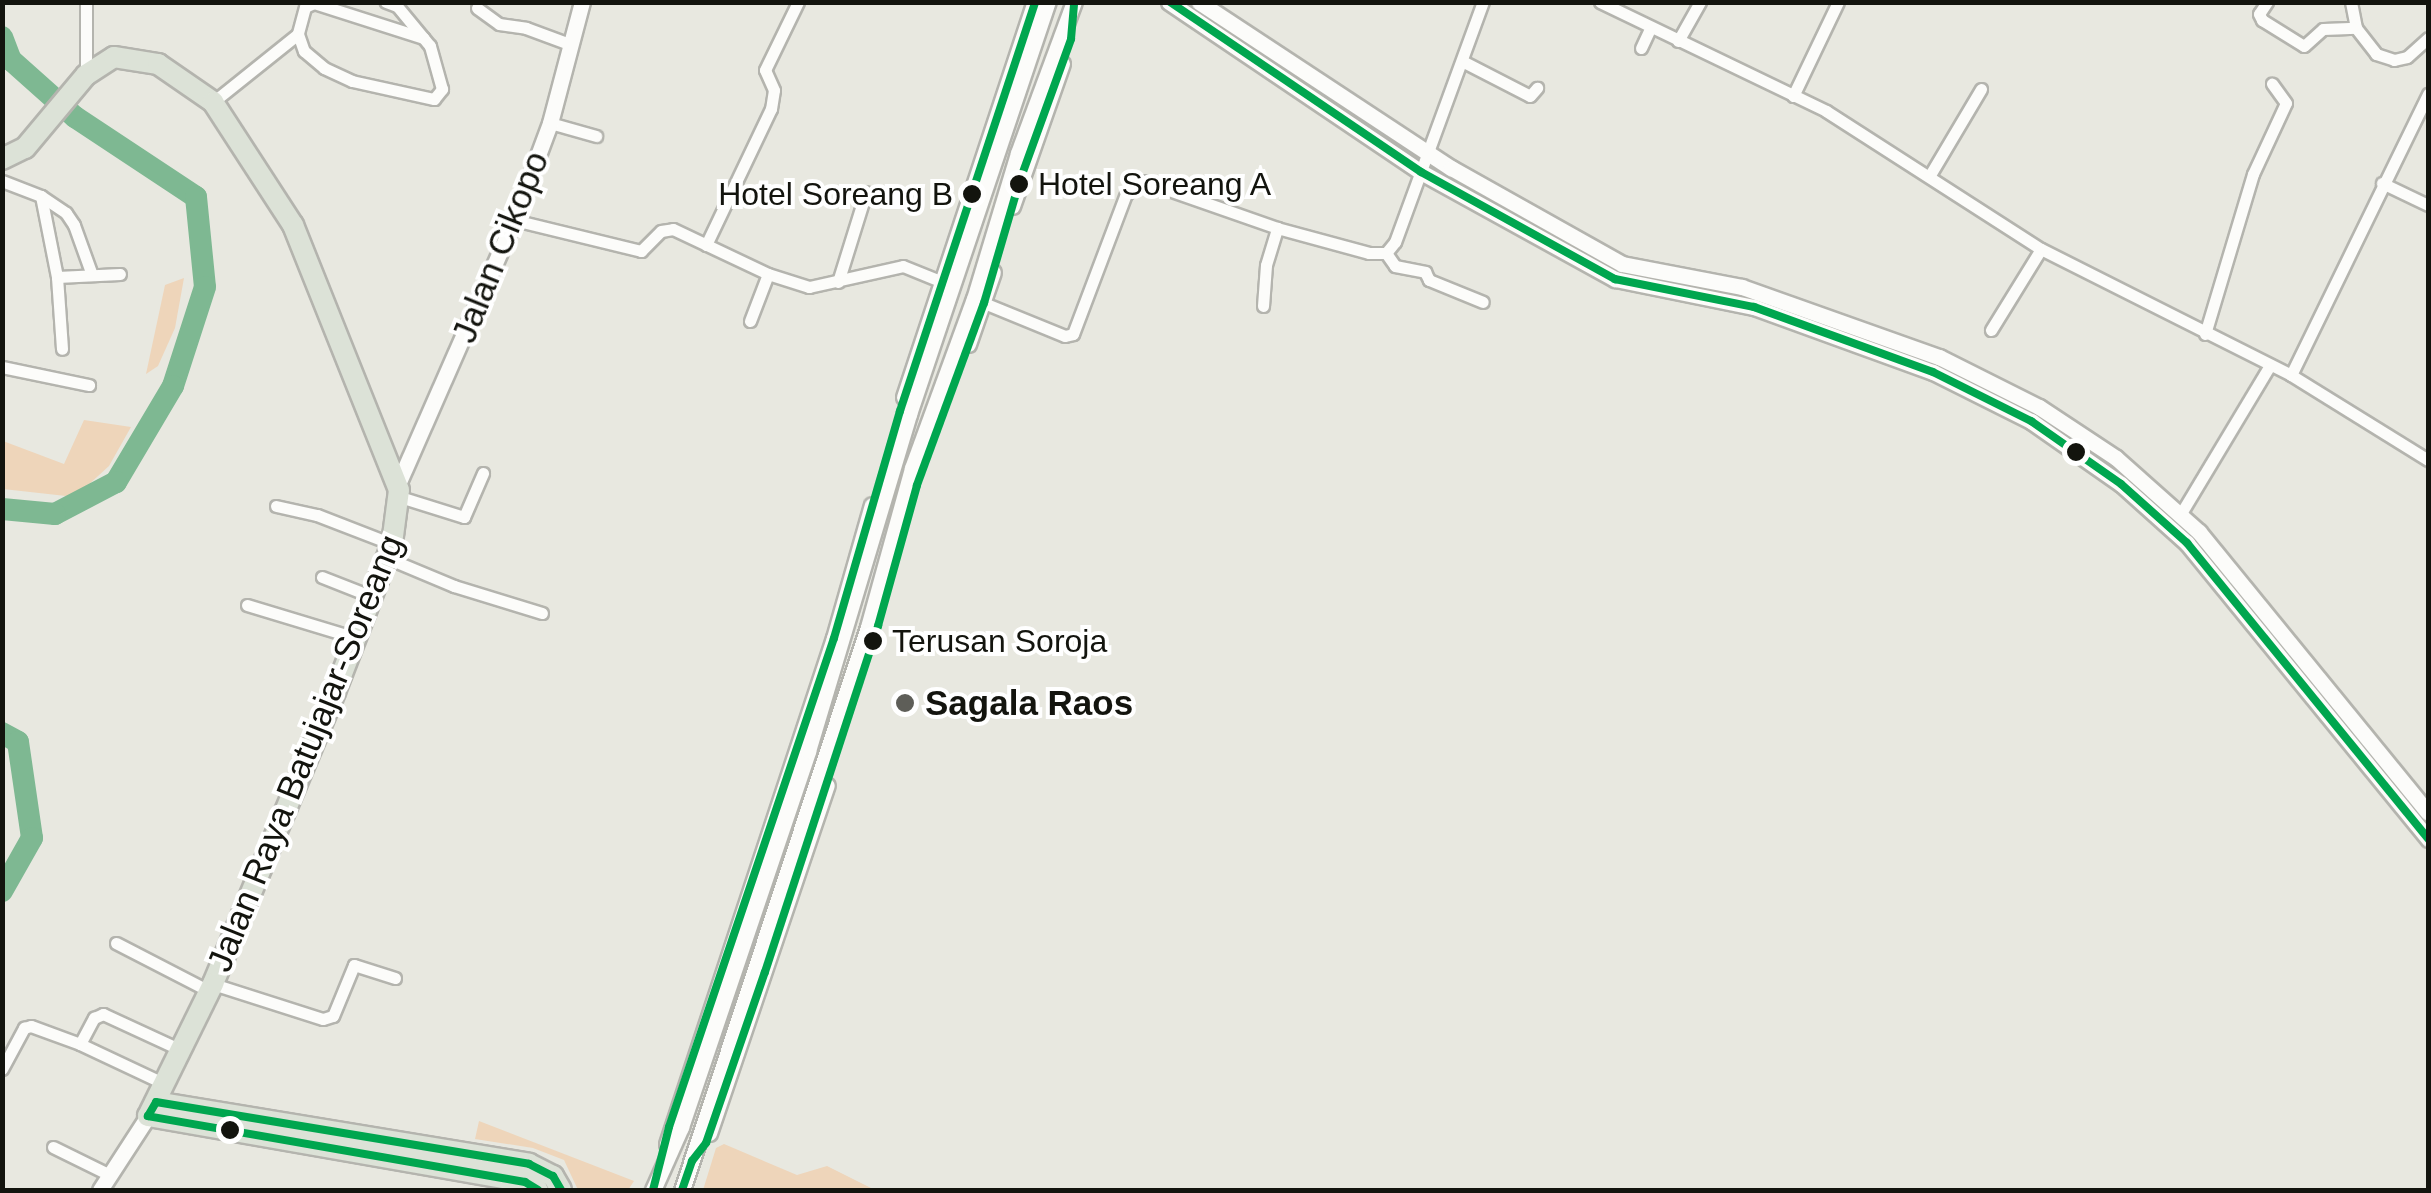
<!DOCTYPE html>
<style>
body{margin:0}
#map{position:relative;width:2431px;height:1193px;overflow:hidden;background:#e8e8e0;font-family:Arial,sans-serif}
div>[style]{position:absolute}
.green>*{inset:0;background:#eed5ba}
.river>*{height:22px;margin:-11px;padding:0 11px;transform-origin:11px;border-radius:11px;background:#7eb892}
.roads{filter:drop-shadow(2px 0 #b4b4ae) drop-shadow(-2px 0 #b4b4ae) drop-shadow(0 2px #b4b4ae) drop-shadow(0 -2px #b4b4ae)}
.street>*{height:11px;margin:-5.5px;padding:0 5.5px;transform-origin:5.5px;border-radius:5.5px;background:#fcfcfa}
.secondary>*{height:15px;margin:-7.5px;padding:0 7.5px;transform-origin:7.5px;border-radius:7.5px;background:#fcfcfa}
.highway>*{height:20px;margin:-10px;padding:0 10px;transform-origin:10px;border-radius:10px;background:#dce2d7}
.bus-1>*{height:8px;margin:-4px;padding:0 4px;transform-origin:4px;border-radius:4px;background:#00a64f}
.dots>*{width:28px;height:28px;translate:-50% -50%;box-sizing:border-box;border:5px solid #fff;border-radius:50%}
span{translate:-50% -50%;white-space:nowrap;text-align:center;line-height:1.15;-webkit-text-stroke:8px #fff;paint-order:stroke}
.bus-label{font-size:32px;color:#13140e}
.left{translate:0 -50%;text-align:left}
.right{translate:-100% -50%;text-align:right}
.street-label{font-size:35px;color:#13140e}
.poi-label{font-size:35px;color:#13140e;font-weight:700}
.frame{position:absolute;inset:0;border:5px solid #13140e;pointer-events:none}
</style>
<div id="map">
<div class="green">
<div style="clip-path:polygon(184px 278px,175px 328px,158px 366px,146px 374px,165px 285px)"></div>
<div style="clip-path:polygon(84px 420px,131px 427px,109px 466px,75px 497px,3px 489px,3px 441px,64px 464px)"></div>
<div style="clip-path:polygon(479px 1121px,634px 1181px,628px 1190px,578px 1190px,564px 1160px,533px 1148px,475px 1139px)"></div>
<div style="clip-path:polygon(724px 1144px,797px 1175px,827px 1166px,875px 1190px,703px 1190px,716px 1148px)"></div>
</div>
<div class="river">
<div style="left:2px;top:37px;width:25px;rotate:69deg"></div>
<div style="left:11px;top:60px;width:86px;rotate:41.7deg"></div>
<div style="left:75px;top:117px;width:145px;rotate:33.5deg"></div>
<div style="left:196px;top:197px;width:90px;rotate:84.3deg"></div>
<div style="left:205px;top:287px;width:104px;rotate:107.9deg"></div>
<div style="left:173px;top:386px;width:112px;rotate:120.7deg"></div>
<div style="left:116px;top:482px;width:69px;rotate:152.3deg"></div>
<div style="left:55px;top:514px;width:53px;rotate:-174.6deg"></div>
<div style="left:2px;top:733px;width:18px;rotate:29deg"></div>
<div style="left:18px;top:742px;width:97px;rotate:81.7deg"></div>
<div style="left:32px;top:838px;width:61px;rotate:119.5deg"></div>
</div>
<div class="roads">
<div class="street">
<div style="left:86px;top:2px;width:73px;rotate:90deg"></div>
<div style="left:316px;top:2px;width:12px;rotate:156deg"></div>
<div style="left:305px;top:7px;width:28px;rotate:105deg"></div>
<div style="left:298px;top:34px;width:18px;rotate:71deg"></div>
<div style="left:304px;top:51px;width:26px;rotate:40deg"></div>
<div style="left:324px;top:68px;width:31px;rotate:25deg"></div>
<div style="left:352px;top:81px;width:84px;rotate:12.4deg"></div>
<div style="left:434px;top:99px;width:13px;rotate:-51deg"></div>
<div style="left:442px;top:89px;width:45px;rotate:-105.6deg"></div>
<div style="left:430px;top:46px;width:52px;rotate:-129.5deg"></div>
<div style="left:397px;top:6px;width:12px;rotate:-160deg"></div>
<div style="left:1600px;top:2px;width:251px;rotate:25.7deg"></div>
<div style="left:1826px;top:111px;width:255px;rotate:32.7deg"></div>
<div style="left:2041px;top:249px;width:280px;rotate:26.7deg"></div>
<div style="left:2291px;top:375px;width:161px;rotate:31.8deg"></div>
<div style="left:2267px;top:2px;width:14px;rotate:124deg"></div>
<div style="left:2259px;top:14px;width:7px;rotate:63deg"></div>
<div style="left:2262px;top:20px;width:49px;rotate:31.8deg"></div>
<div style="left:2304px;top:46px;width:25px;rotate:-42deg"></div>
<div style="left:2323px;top:29px;width:33px;rotate:-2deg"></div>
<div style="left:2356px;top:28px;width:33px;rotate:52deg"></div>
<div style="left:2376px;top:54px;width:19px;rotate:18deg"></div>
<div style="left:2394px;top:60px;width:13px;rotate:-13deg"></div>
<div style="left:2407px;top:57px;width:28px;rotate:-42deg"></div>
<div style="left:2351px;top:2px;width:26px;rotate:79deg"></div>
<div style="left:314px;top:3px;width:115px;rotate:17.7deg"></div>
<div style="left:477px;top:8px;width:27px;rotate:36deg"></div>
<div style="left:499px;top:24px;width:27px;rotate:8deg"></div>
<div style="left:526px;top:28px;width:49px;rotate:20.3deg"></div>
<div style="left:1678px;top:41px;width:45px;rotate:-60.6deg"></div>
<div style="left:1641px;top:48px;width:21px;rotate:-65deg"></div>
<div style="left:1462px;top:61px;width:76px;rotate:27.2deg"></div>
<div style="left:1530px;top:96px;width:11px;rotate:-49deg"></div>
<div style="left:1793px;top:96px;width:104px;rotate:-64.4deg"></div>
<div style="left:213px;top:102px;width:109px;rotate:-38.7deg"></div>
<div style="left:550px;top:123px;width:48px;rotate:15.8deg"></div>
<div style="left:1930px;top:175px;width:100px;rotate:-59.3deg"></div>
<div style="left:2px;top:181px;width:42px;rotate:21deg"></div>
<div style="left:41px;top:196px;width:83px;rotate:78.8deg"></div>
<div style="left:57px;top:277px;width:72px;rotate:86deg"></div>
<div style="left:2382px;top:183px;width:51px;rotate:25.6deg"></div>
<div style="left:41px;top:196px;width:30px;rotate:34deg"></div>
<div style="left:66px;top:213px;width:14px;rotate:56deg"></div>
<div style="left:74px;top:225px;width:53px;rotate:70.2deg"></div>
<div style="left:514px;top:220px;width:131px;rotate:13.7deg"></div>
<div style="left:641px;top:251px;width:28px;rotate:-45deg"></div>
<div style="left:661px;top:231px;width:12px;rotate:-9deg"></div>
<div style="left:673px;top:229px;width:105px;rotate:25.3deg"></div>
<div style="left:768px;top:274px;width:43px;rotate:17.6deg"></div>
<div style="left:809px;top:287px;width:96px;rotate:-12.6deg"></div>
<div style="left:903px;top:266px;width:45px;rotate:22deg"></div>
<div style="left:706px;top:245px;width:151px;rotate:-64.5deg"></div>
<div style="left:771px;top:109px;width:19px;rotate:-81deg"></div>
<div style="left:774px;top:90px;width:22px;rotate:-114deg"></div>
<div style="left:765px;top:70px;width:76px;rotate:-64.1deg"></div>
<div style="left:1386px;top:253px;width:16px;rotate:55deg"></div>
<div style="left:1395px;top:266px;width:31px;rotate:11deg"></div>
<div style="left:1425px;top:272px;width:9px;rotate:63deg"></div>
<div style="left:1429px;top:280px;width:58px;rotate:22.2deg"></div>
<div style="left:57px;top:277px;width:63px;rotate:-2.7deg"></div>
<div style="left:838px;top:282px;width:94px;rotate:-72.7deg"></div>
<div style="left:984px;top:303px;width:87px;rotate:22.2deg"></div>
<div style="left:1065px;top:336px;width:8px;rotate:-14deg"></div>
<div style="left:1073px;top:334px;width:150px;rotate:-69.3deg"></div>
<div style="left:1126px;top:194px;width:21px;rotate:-37deg"></div>
<div style="left:1143px;top:181px;width:142px;rotate:19.3deg"></div>
<div style="left:1277px;top:228px;width:95px;rotate:15.2deg"></div>
<div style="left:1369px;top:253px;width:17px"></div>
<div style="left:1386px;top:253px;width:14px;rotate:-51deg"></div>
<div style="left:1395px;top:242px;width:256px;rotate:-69.9deg"></div>
<div style="left:1263px;top:306px;width:41px;rotate:-85.8deg"></div>
<div style="left:1266px;top:265px;width:39px;rotate:-73deg"></div>
<div style="left:750px;top:321px;width:50px;rotate:-69deg"></div>
<div style="left:1991px;top:330px;width:95px;rotate:-58.3deg"></div>
<div style="left:2205px;top:334px;width:167px;rotate:-73.3deg"></div>
<div style="left:2253px;top:174px;width:78px;rotate:-65.1deg"></div>
<div style="left:2286px;top:103px;width:24px;rotate:-126deg"></div>
<div style="left:2px;top:367px;width:89px;rotate:11.7deg"></div>
<div style="left:2291px;top:375px;width:313px;rotate:-64deg"></div>
<div style="left:400px;top:497px;width:67px;rotate:17.4deg"></div>
<div style="left:464px;top:517px;width:48px;rotate:-66.6deg"></div>
<div style="left:276px;top:506px;width:42px;rotate:12.4deg"></div>
<div style="left:317px;top:515px;width:80px;rotate:21.1deg"></div>
<div style="left:2180px;top:515px;width:175px;rotate:-59deg"></div>
<div style="left:387px;top:558px;width:73px;rotate:22.7deg"></div>
<div style="left:454px;top:586px;width:92px;rotate:17.1deg"></div>
<div style="left:322px;top:577px;width:55px;rotate:21.4deg"></div>
<div style="left:247px;top:605px;width:114px;rotate:16.8deg"></div>
<div style="left:116px;top:943px;width:105px;rotate:27.3deg"></div>
<div style="left:213px;top:984px;width:115px;rotate:17.7deg"></div>
<div style="left:323px;top:1019px;width:10px;rotate:-17deg"></div>
<div style="left:333px;top:1016px;width:55px;rotate:-67.6deg"></div>
<div style="left:354px;top:965px;width:43px;rotate:17.6deg"></div>
<div style="left:2px;top:1069px;width:47px;rotate:-61.8deg"></div>
<div style="left:24px;top:1028px;width:7px;rotate:-16deg"></div>
<div style="left:31px;top:1026px;width:52px;rotate:20.2deg"></div>
<div style="left:165px;top:1084px;width:94px;rotate:-154.8deg"></div>
<div style="left:80px;top:1044px;width:30px;rotate:-62deg"></div>
<div style="left:94px;top:1018px;width:10px;rotate:-24deg"></div>
<div style="left:103px;top:1014px;width:86px;rotate:24.8deg"></div>
<div style="left:53px;top:1147px;width:64px;rotate:26.2deg"></div>
</div>
<div class="secondary">
<div style="left:1169px;top:2px;width:304px;rotate:34deg"></div>
<div style="left:1421px;top:172px;width:222px;rotate:28.9deg"></div>
<div style="left:1615px;top:279px;width:142px;rotate:11.4deg"></div>
<div style="left:1754px;top:307px;width:190px;rotate:20deg"></div>
<div style="left:1933px;top:372px;width:110px;rotate:26.6deg"></div>
<div style="left:2031px;top:421px;width:110px;rotate:35deg"></div>
<div style="left:2121px;top:484px;width:89px;rotate:41.8deg"></div>
<div style="left:2187px;top:543px;width:382px;rotate:50.8deg"></div>
<div style="left:1199px;top:2px;width:302px;rotate:33.4deg"></div>
<div style="left:1451px;top:168px;width:196px;rotate:29.3deg"></div>
<div style="left:1622px;top:264px;width:122px;rotate:10.9deg"></div>
<div style="left:1742px;top:287px;width:209px;rotate:19.6deg"></div>
<div style="left:1939px;top:357px;width:112px;rotate:26.6deg"></div>
<div style="left:2039px;top:407px;width:92px;rotate:33.5deg"></div>
<div style="left:2116px;top:458px;width:111px;rotate:41.7deg"></div>
<div style="left:2199px;top:532px;width:362px;rotate:50.8deg"></div>
<div style="left:1012px;top:206px;width:151px;rotate:-70.7deg"></div>
<div style="left:968px;top:344px;width:76px;rotate:-70.9deg"></div>
<div style="left:904px;top:397px;width:416px;rotate:-71.7deg"></div>
<div style="left:398px;top:484px;width:288px;rotate:-66.3deg"></div>
<div style="left:514px;top:220px;width:103px;rotate:-69.6deg"></div>
<div style="left:550px;top:123px;width:125px;rotate:-75.2deg"></div>
<div style="left:709px;top:1133px;width:367px;rotate:-71.3deg"></div>
<div style="left:667px;top:1144px;width:533px;rotate:-71.74deg"></div>
<div style="left:834px;top:638px;width:138px;rotate:-74.1deg"></div>
<div style="left:100px;top:1190px;width:88px;rotate:-57deg"></div>
<div style="left:653px;top:1190px;width:69px;rotate:-66deg"></div>
<div style="left:681px;top:1127px;width:397px;rotate:-71.3deg"></div>
<div style="left:808px;top:751px;width:352px;rotate:-73.3deg"></div>
<div style="left:909px;top:414px;width:435px;rotate:-71.4deg"></div>
<div style="left:682px;top:1190px;width:593px;rotate:-71.72deg"></div>
<div style="left:868px;top:627px;width:165px;rotate:-74.5deg"></div>
<div style="left:912px;top:468px;width:180px;rotate:-69.9deg"></div>
<div style="left:974px;top:299px;width:152px;rotate:-73.2deg"></div>
<div style="left:1018px;top:153px;width:161px;rotate:-69.7deg"></div>
</div>
<div class="highway">
<div style="left:2px;top:159px;width:25px;rotate:-26deg"></div>
<div style="left:25px;top:148px;width:95px;rotate:-50.1deg"></div>
<div style="left:86px;top:75px;width:33px;rotate:-33deg"></div>
<div style="left:114px;top:57px;width:45px;rotate:9deg"></div>
<div style="left:158px;top:64px;width:67px;rotate:34.6deg"></div>
<div style="left:213px;top:102px;width:147px;rotate:57deg"></div>
<div style="left:293px;top:225px;width:285px;rotate:68.2deg"></div>
<div style="left:399px;top:490px;width:54px;rotate:97.4deg"></div>
<div style="left:392px;top:544px;width:159px;rotate:111.1deg"></div>
<div style="left:335px;top:692px;width:316px;rotate:112.7deg"></div>
<div style="left:213px;top:984px;width:147px;rotate:116.2deg"></div>
<div style="left:148px;top:1116px;width:383px;rotate:9.9deg"></div>
<div style="left:525px;top:1182px;width:15px;rotate:32deg"></div>
<div style="left:156px;top:1102px;width:378px;rotate:9.4deg"></div>
<div style="left:529px;top:1164px;width:27px;rotate:27deg"></div>
<div style="left:553px;top:1176px;width:16px;rotate:60deg"></div>
</div>
</div>
<div class="bus-1">
<div style="left:1170px;top:2px;width:303px;rotate:34.1deg"></div>
<div style="left:1421px;top:172px;width:222px;rotate:28.9deg"></div>
<div style="left:1615px;top:279px;width:142px;rotate:11.4deg"></div>
<div style="left:1754px;top:307px;width:190px;rotate:20deg"></div>
<div style="left:1933px;top:372px;width:110px;rotate:26.6deg"></div>
<div style="left:2031px;top:421px;width:110px;rotate:35deg"></div>
<div style="left:2121px;top:484px;width:89px;rotate:41.8deg"></div>
<div style="left:2187px;top:543px;width:382px;rotate:50.8deg"></div>
<div style="left:538px;top:1190px;width:15px;rotate:-148deg"></div>
<div style="left:525px;top:1182px;width:383px;rotate:-170.1deg"></div>
<div style="left:148px;top:1116px;width:16px;rotate:-60deg"></div>
<div style="left:156px;top:1102px;width:378px;rotate:9.4deg"></div>
<div style="left:529px;top:1164px;width:27px;rotate:27deg"></div>
<div style="left:553px;top:1176px;width:16px;rotate:60deg"></div>
<div style="left:653px;top:1190px;width:65px;rotate:-75.7deg"></div>
<div style="left:669px;top:1127px;width:516px;rotate:-71.35deg"></div>
<div style="left:834px;top:638px;width:236px;rotate:-73.8deg"></div>
<div style="left:900px;top:411px;width:431px;rotate:-71.7deg"></div>
<div style="left:682px;top:1190px;width:31px;rotate:-71deg"></div>
<div style="left:692px;top:1161px;width:23px;rotate:-52deg"></div>
<div style="left:706px;top:1143px;width:181px;rotate:-71deg"></div>
<div style="left:765px;top:972px;width:364px;rotate:-71.9deg"></div>
<div style="left:878px;top:626px;width:146px;rotate:-74.5deg"></div>
<div style="left:917px;top:485px;width:194px;rotate:-69.8deg"></div>
<div style="left:984px;top:303px;width:125px;rotate:-73.7deg"></div>
<div style="left:1019px;top:183px;width:153px;rotate:-70.1deg"></div>
<div style="left:1071px;top:39px;width:37px;rotate:-85deg"></div>
</div>
<div class="dots">
<div style="left:1019px;top:184px;background:#13140e"></div>
<div style="left:972px;top:194px;background:#13140e"></div>
<div style="left:2076px;top:452px;background:#13140e"></div>
<div style="left:873px;top:641px;background:#13140e"></div>
<div style="left:905px;top:703px;background:#5e5e58"></div>
<div style="left:230px;top:1130px;background:#13140e"></div>
</div>
<div class="bus-label">
<span class="left" style="left:1038px;top:184px">Hotel Soreang A</span>
<span class="right" style="left:953px;top:194px">Hotel Soreang B</span>
<span class="left" style="left:892px;top:641px">Terusan Soroja</span>
</div>
<div class="street-label">
<span style="left:500px;top:247px;rotate:-68deg">Jalan Cikopo</span>
<span style="left:305px;top:753px;rotate:-68deg">Jalan Raya Batujajar-Soreang</span>
</div>
<div class="poi-label">
<span class="left" style="left:925px;top:703px">Sagala Raos</span>
</div>
<div class="frame"></div>
</div>
